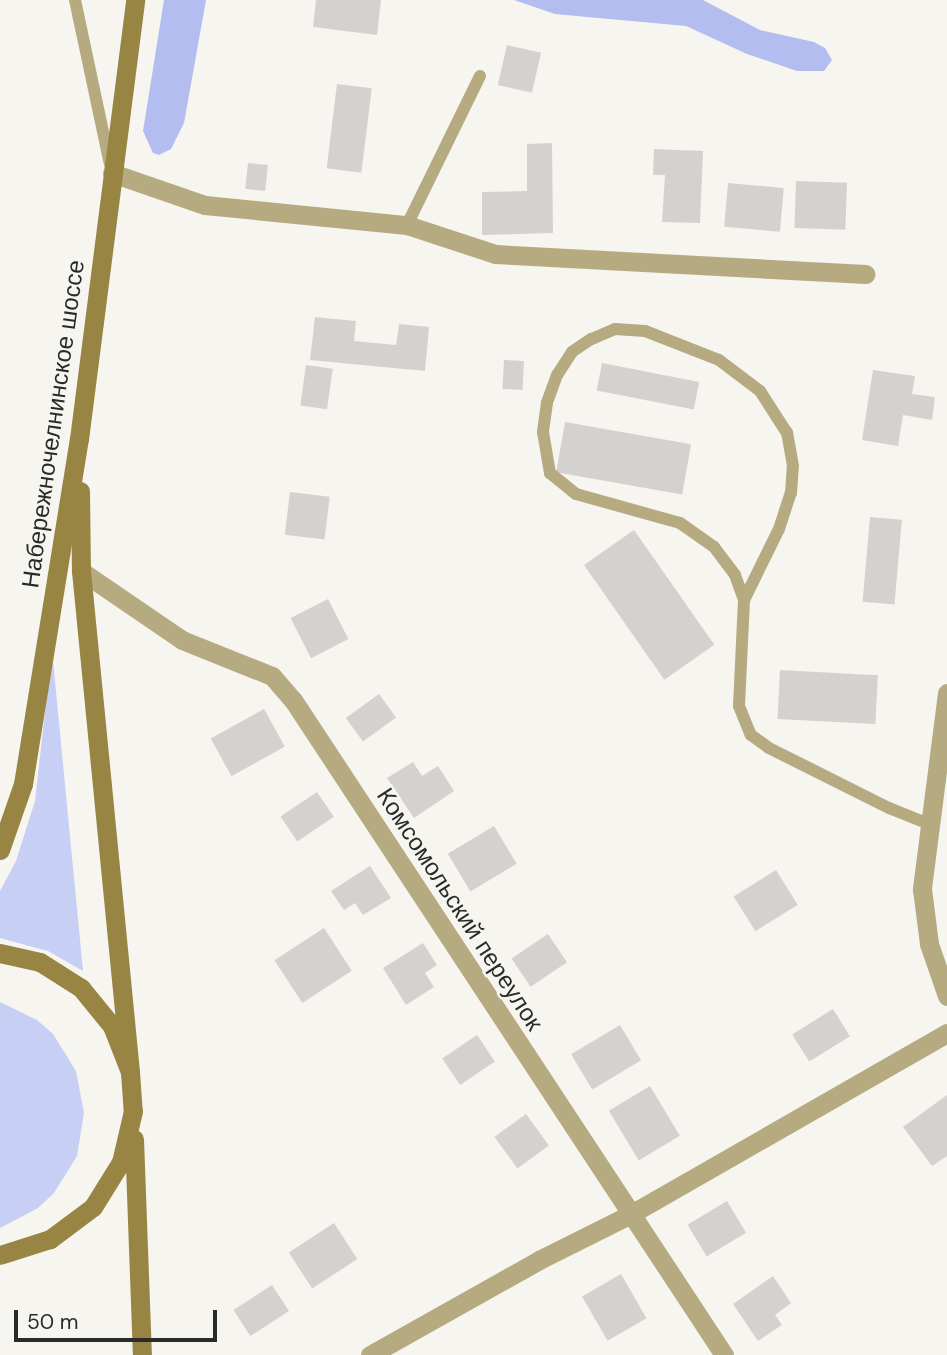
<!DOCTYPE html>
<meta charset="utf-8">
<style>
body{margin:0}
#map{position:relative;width:947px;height:1355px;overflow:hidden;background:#f6f5f0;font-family:"DM Sans",sans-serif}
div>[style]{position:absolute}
.green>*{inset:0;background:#c7cff5}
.forest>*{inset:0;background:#b3bdef}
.building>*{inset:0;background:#d4d2ce;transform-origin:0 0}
.service>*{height:12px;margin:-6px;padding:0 6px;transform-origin:6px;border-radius:6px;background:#b6aa80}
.minor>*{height:19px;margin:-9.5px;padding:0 9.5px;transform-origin:9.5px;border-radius:9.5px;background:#b6aa80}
.secondary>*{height:19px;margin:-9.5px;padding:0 9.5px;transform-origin:9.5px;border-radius:9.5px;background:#988543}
span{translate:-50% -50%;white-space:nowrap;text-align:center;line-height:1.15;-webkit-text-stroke:5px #f6f5f0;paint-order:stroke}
.street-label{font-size:24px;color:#2a2a28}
.scale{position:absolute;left:14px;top:1310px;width:203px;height:32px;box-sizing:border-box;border:4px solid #2a2a28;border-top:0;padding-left:9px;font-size:21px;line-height:24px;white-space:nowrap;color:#2a2a28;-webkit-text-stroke:5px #f6f5f0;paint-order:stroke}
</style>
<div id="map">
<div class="green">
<div style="clip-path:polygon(52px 650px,83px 971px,48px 951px,0 938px,0 891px,16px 861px,35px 801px)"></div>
<div style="clip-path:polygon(0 1002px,37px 1020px,53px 1034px,76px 1071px,84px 1113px,77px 1156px,54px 1193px,38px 1208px,0 1228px)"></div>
</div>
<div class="forest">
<div style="clip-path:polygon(164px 0,206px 0,184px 123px,171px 149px,159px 155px,153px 153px,143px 131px)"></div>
<div style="clip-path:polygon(514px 0,703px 0,760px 30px,814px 42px,825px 48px,832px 60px,824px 71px,797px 71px,747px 54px,686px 26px,555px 14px)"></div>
</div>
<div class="building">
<div style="clip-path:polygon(316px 0,381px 0,377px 35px,313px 27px)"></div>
<div style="left:507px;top:45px;width:35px;height:41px;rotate:13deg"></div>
<div style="left:337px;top:84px;width:35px;height:85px;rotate:7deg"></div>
<div style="clip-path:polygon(552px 143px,553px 233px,482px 235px,482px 192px,527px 191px,527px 144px)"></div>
<div style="clip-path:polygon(654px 149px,703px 151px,700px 223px,662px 222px,665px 175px,653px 175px)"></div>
<div style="left:248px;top:163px;width:20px;height:26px;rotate:6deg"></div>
<div style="left:796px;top:181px;width:51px;height:47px;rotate:2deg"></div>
<div style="left:728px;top:183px;width:56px;height:44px;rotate:5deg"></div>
<div style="clip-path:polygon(315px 317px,356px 321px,354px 341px,396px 345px,399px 324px,429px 327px,425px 371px,310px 360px)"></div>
<div style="left:504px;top:360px;width:20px;height:29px;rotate:3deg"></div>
<div style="left:602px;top:363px;width:99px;height:28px;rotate:11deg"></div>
<div style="left:306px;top:365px;width:27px;height:41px;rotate:8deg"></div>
<div style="clip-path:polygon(873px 370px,915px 376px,912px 394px,935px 397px,932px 420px,903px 415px,898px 446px,862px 440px)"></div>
<div style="left:565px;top:422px;width:128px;height:51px;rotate:10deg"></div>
<div style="left:290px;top:492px;width:40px;height:43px;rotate:7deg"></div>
<div style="left:870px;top:517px;width:32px;height:85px;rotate:5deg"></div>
<div style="left:634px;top:530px;width:140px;height:61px;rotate:55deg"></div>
<div style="left:328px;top:599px;width:45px;height:42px;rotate:63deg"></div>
<div style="left:780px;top:670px;width:98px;height:49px;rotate:3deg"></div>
<div style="left:379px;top:694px;width:29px;height:41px;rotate:54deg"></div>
<div style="left:264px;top:709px;width:43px;height:61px;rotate:61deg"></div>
<div style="clip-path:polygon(413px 762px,422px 776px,438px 766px,454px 791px,414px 818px,387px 778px)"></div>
<div style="left:317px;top:792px;width:30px;height:44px;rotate:56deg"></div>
<div style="left:494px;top:826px;width:44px;height:54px;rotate:59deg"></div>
<div style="clip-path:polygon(370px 866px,391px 898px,363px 915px,355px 903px,344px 910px,331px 891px)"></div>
<div style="left:776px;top:870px;width:41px;height:50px;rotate:58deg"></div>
<div style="left:324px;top:928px;width:51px;height:59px;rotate:57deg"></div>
<div style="left:548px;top:934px;width:34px;height:44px;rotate:56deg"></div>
<div style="clip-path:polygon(423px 943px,437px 965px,425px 973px,434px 987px,406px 1005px,383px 968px)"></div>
<div style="left:833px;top:1009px;width:32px;height:48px;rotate:58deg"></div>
<div style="left:620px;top:1025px;width:41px;height:57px;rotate:59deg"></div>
<div style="left:477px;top:1035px;width:32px;height:42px;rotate:56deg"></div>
<div style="left:650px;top:1086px;width:58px;height:48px;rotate:59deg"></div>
<div style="clip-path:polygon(947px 1095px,947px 1156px,932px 1166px,903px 1127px)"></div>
<div style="left:526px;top:1114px;width:39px;height:39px;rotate:54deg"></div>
<div style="left:727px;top:1201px;width:37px;height:46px;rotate:59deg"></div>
<div style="left:334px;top:1223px;width:43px;height:54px;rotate:57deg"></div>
<div style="left:621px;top:1274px;width:51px;height:45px;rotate:60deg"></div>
<div style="clip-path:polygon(773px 1276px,791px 1303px,775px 1315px,782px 1325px,758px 1341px,733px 1304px)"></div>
<div style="left:272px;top:1285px;width:31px;height:46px;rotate:57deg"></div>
</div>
<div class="service">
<div style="left:75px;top:0;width:168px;rotate:78deg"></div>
<div style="left:407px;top:225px;width:166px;rotate:-63.9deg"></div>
<div style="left:744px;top:600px;width:79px;rotate:-63.8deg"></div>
<div style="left:779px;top:529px;width:38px;rotate:-72deg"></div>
<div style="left:791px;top:493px;width:27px;rotate:-86deg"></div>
<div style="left:793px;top:466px;width:34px;rotate:-100deg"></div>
<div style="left:787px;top:433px;width:50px;rotate:-122.7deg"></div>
<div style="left:760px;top:391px;width:51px;rotate:-142.9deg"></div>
<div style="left:719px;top:360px;width:79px;rotate:-158.6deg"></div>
<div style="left:645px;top:331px;width:30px;rotate:-176deg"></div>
<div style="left:615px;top:329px;width:26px;rotate:157deg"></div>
<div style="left:591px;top:339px;width:23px;rotate:146deg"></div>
<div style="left:572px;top:352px;width:27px;rotate:123deg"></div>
<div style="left:557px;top:375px;width:30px;rotate:110deg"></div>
<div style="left:547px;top:403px;width:29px;rotate:98deg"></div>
<div style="left:543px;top:432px;width:42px;rotate:80.3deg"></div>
<div style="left:550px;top:473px;width:33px;rotate:39deg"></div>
<div style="left:576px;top:494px;width:108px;rotate:15.6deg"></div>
<div style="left:680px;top:523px;width:42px;rotate:35.2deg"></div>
<div style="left:714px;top:547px;width:35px;rotate:53deg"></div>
<div style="left:735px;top:575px;width:27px;rotate:70deg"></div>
<div style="left:744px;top:600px;width:106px;rotate:92.7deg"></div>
<div style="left:739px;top:706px;width:31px;rotate:68deg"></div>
<div style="left:751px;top:735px;width:22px;rotate:36deg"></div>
<div style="left:769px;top:748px;width:134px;rotate:26.6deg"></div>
<div style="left:889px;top:808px;width:43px;rotate:21.8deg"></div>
</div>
<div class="minor">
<div style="left:112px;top:173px;width:98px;rotate:19deg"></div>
<div style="left:205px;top:205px;width:203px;rotate:5.7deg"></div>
<div style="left:407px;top:225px;width:93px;rotate:18.2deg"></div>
<div style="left:495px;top:254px;width:371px;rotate:3.1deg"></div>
<div style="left:81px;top:571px;width:122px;rotate:34.3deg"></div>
<div style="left:182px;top:640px;width:97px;rotate:21.8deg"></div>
<div style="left:272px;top:676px;width:32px;rotate:49deg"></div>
<div style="left:293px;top:700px;width:784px;rotate:56.65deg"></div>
<div style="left:947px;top:693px;width:198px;rotate:97.3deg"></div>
<div style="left:922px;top:889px;width:55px;rotate:82.7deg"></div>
<div style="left:929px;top:944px;width:55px;rotate:70.9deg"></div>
<div style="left:370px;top:1355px;width:194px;rotate:-29.3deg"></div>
<div style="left:539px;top:1260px;width:103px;rotate:-26.6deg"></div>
<div style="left:631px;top:1214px;width:364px;rotate:-29.8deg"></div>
</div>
<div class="secondary">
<div style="left:80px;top:491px;width:80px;rotate:89.3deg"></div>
<div style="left:81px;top:571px;width:503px;rotate:84.41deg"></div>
<div style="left:0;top:850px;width:70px;rotate:-70.8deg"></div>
<div style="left:23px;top:784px;width:350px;rotate:-80.8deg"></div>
<div style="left:79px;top:439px;width:443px;rotate:-82.7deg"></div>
<div style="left:0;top:953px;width:41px;rotate:12.7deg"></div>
<div style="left:40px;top:962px;width:49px;rotate:32.4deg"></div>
<div style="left:81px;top:988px;width:49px;rotate:50.8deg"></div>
<div style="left:112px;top:1026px;width:49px;rotate:68.6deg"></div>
<div style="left:130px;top:1072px;width:39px;rotate:86deg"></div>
<div style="left:133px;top:1111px;width:52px;rotate:103.2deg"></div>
<div style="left:121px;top:1162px;width:53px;rotate:121.9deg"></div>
<div style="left:93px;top:1207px;width:54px;rotate:143.3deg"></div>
<div style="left:50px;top:1239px;width:52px;rotate:162.3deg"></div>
<div style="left:134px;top:1139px;width:216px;rotate:87.9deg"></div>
</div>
<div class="street-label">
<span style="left:53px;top:424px;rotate:-82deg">Набережночелнинское шоссе</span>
<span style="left:460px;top:909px;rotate:57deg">Комсомольский переулок</span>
</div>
<div class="scale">50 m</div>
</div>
